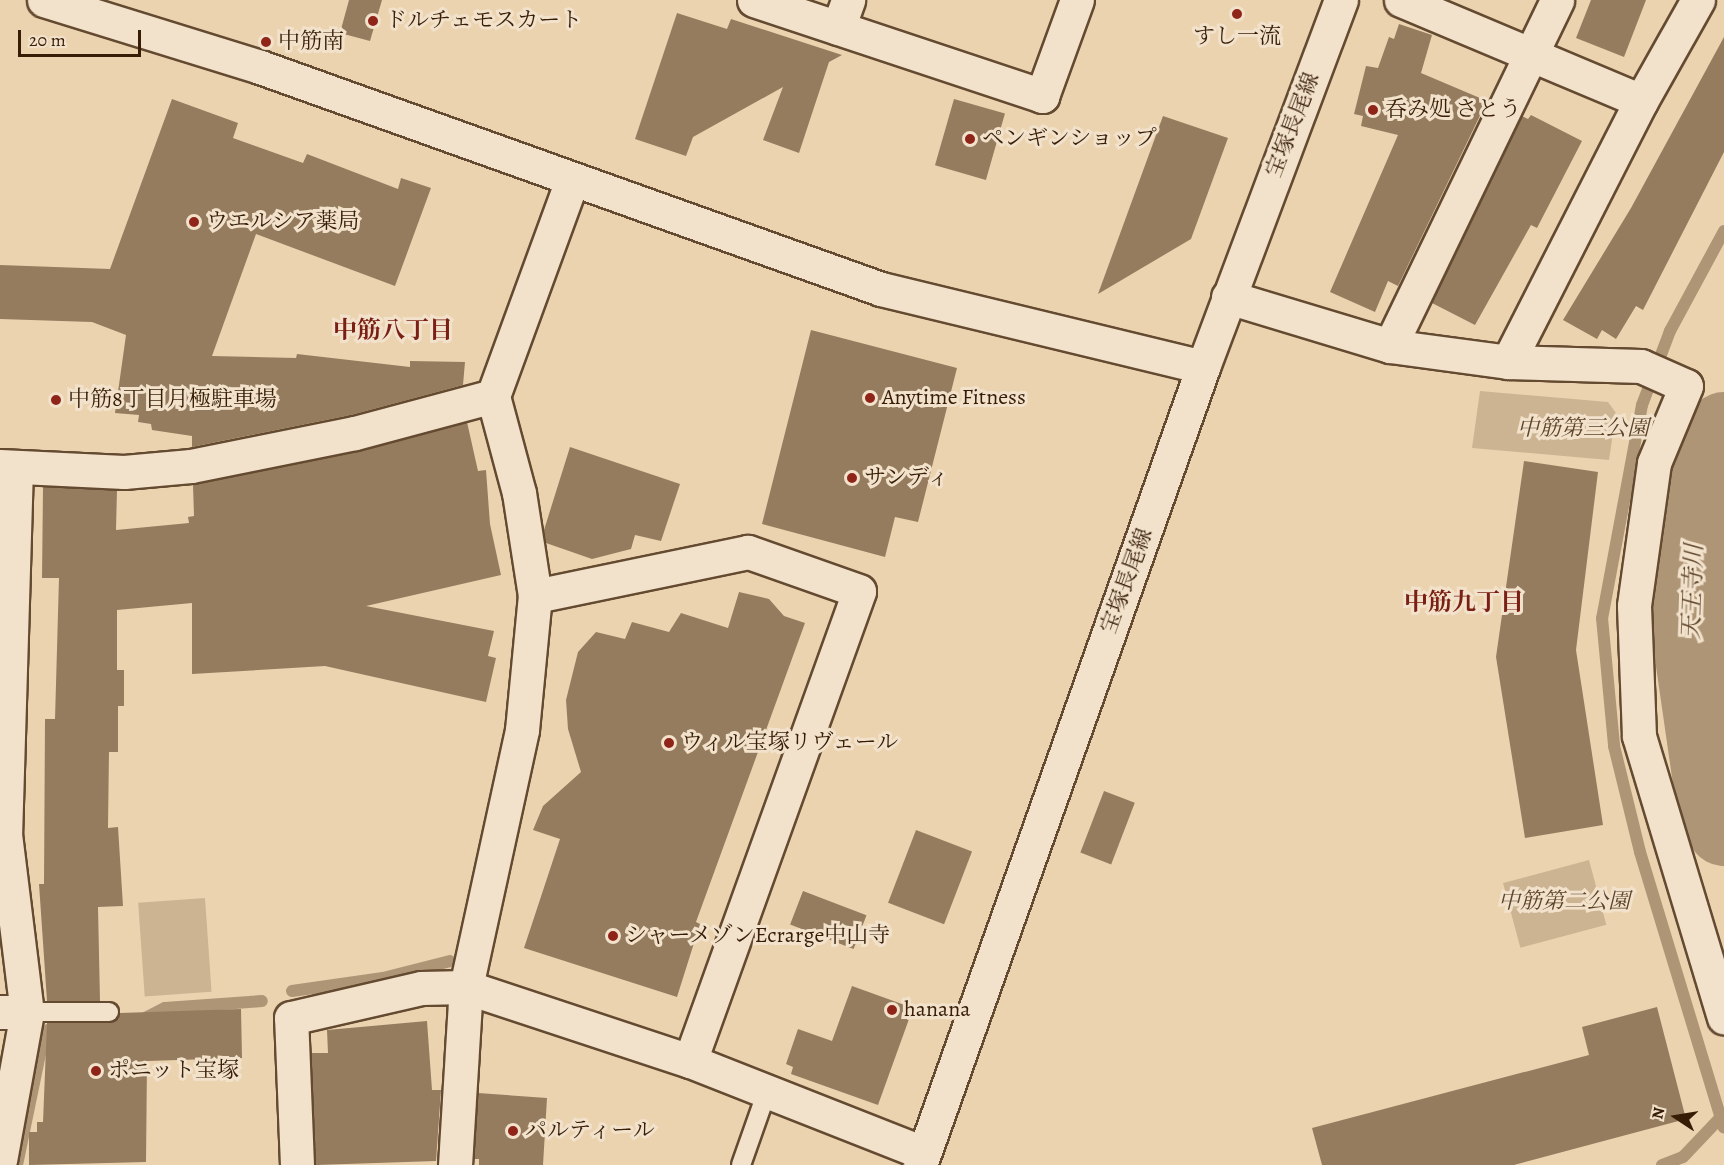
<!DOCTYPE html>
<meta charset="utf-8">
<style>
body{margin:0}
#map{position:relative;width:1724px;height:1165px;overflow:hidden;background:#ebd3b0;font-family:Alegreya,"Noto Serif JP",serif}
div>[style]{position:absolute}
.green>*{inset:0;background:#ccb493;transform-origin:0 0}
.stream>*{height:12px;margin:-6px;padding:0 6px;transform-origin:6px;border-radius:6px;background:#ae9576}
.river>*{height:74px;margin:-37px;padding:0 37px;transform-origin:37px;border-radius:37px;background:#ae9576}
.building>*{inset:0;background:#957c5e;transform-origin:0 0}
.roads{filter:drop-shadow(2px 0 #644a30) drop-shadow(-2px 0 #644a30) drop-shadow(0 2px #644a30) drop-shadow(0 -2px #644a30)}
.lane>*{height:18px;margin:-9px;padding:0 9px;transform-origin:9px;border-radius:9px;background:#f2e2cc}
.street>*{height:33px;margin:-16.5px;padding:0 16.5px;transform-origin:16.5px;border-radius:16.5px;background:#f2e2cc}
.secondary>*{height:33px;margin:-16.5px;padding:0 16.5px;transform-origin:16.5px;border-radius:16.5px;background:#f2e2cc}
.dots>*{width:16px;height:16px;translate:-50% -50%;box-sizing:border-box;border:3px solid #f2e2cc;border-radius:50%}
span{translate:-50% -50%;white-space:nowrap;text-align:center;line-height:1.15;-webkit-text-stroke:6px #f2e2cc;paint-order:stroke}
.poi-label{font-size:22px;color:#371d06}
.left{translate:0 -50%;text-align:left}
.street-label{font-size:22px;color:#371d06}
.park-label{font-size:22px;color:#5c4329;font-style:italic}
.neighbourhood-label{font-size:24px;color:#7a1f14;font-weight:700}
.water-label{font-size:24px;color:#61472d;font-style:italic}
.north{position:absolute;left:1646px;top:1087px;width:60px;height:60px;-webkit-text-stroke:4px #f2e2cc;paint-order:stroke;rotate:282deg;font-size:16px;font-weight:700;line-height:24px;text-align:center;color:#371d06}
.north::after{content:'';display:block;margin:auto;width:21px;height:27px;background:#371d06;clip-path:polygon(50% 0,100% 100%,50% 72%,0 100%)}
.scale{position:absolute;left:18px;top:30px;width:123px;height:27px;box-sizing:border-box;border:3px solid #371d06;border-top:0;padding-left:8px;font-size:18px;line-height:21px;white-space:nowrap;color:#371d06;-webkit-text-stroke:4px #f2e2cc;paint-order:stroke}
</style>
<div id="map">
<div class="green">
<div style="clip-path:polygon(1480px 391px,1608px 402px,1616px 413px,1609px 460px,1472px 448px)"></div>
<div style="left:1589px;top:860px;width:67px;height:89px;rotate:75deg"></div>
<div style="left:205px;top:898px;width:94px;height:67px;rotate:86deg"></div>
</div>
<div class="stream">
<div style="left:1724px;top:231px;width:114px;rotate:118.4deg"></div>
<div style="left:1670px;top:331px;width:79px;rotate:110.7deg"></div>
<div style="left:1642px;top:405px;width:217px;rotate:100.6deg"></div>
<div style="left:1602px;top:618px;width:129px;rotate:84.6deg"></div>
<div style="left:1614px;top:746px;width:109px;rotate:76.2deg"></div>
<div style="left:1640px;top:852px;width:288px;rotate:73.1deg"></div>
<div style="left:292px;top:991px;width:92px;rotate:-8.1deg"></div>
<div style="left:383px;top:978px;width:69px;rotate:-14.2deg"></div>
<div style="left:145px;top:1018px;width:22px;rotate:-27deg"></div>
<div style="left:165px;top:1008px;width:97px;rotate:-4.1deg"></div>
<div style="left:17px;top:1165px;width:129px;rotate:-78.3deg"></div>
<div style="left:43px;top:1039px;width:10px;rotate:-61deg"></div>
<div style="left:48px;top:1030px;width:12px;rotate:-5deg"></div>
<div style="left:1662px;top:1165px;width:22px;rotate:-21deg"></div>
<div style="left:1683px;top:1157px;width:55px;rotate:-46.5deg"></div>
</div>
<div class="river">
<div style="left:1724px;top:429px;width:59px;rotate:114deg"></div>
<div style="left:1700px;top:483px;width:146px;rotate:94.7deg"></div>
<div style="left:1688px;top:629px;width:154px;rotate:81.8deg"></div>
<div style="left:1710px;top:781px;width:50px;rotate:73.7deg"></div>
</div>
<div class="building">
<div style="clip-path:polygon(349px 0,382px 0,370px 41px,340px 33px)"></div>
<div style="clip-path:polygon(1591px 0,1646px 0,1624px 57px,1576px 38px)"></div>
<div style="clip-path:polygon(677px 13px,727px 29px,731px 19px,842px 55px,829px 62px,799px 153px,763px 140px,783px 87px,693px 137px,686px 156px,635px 139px)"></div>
<div style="clip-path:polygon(1399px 24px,1432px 35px,1421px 73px,1487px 101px,1398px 286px,1388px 281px,1375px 312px,1330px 292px,1398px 135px,1361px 126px,1363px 116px,1354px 114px,1366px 66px,1378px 68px,1389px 37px,1394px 39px)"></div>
<div style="clip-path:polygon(1724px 37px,1724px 152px,1643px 310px,1636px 306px,1616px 339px,1602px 330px,1597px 339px,1563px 320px,1631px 208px)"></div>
<div style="clip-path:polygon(172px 99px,238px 123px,233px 138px,303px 163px,307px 154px,398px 189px,401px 178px,431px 188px,395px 286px,256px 234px,212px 356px,296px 358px,297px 354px,410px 367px,410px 361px,465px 362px,463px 385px,351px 415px,192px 447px,192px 436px,152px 430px,151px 424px,138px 422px,139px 415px,115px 413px,126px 335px,92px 322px,0 319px,0 265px,110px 269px)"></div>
<div style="left:954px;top:99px;width:53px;height:69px;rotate:16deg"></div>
<div style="clip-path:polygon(1531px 115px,1582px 141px,1537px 228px,1531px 225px,1475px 325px,1432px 303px,1522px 116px,1528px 119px)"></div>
<div style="clip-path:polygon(1163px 116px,1228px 138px,1191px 239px,1098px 294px)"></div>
<div style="clip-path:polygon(811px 330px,957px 368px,918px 522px,895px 517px,885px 557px,762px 524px)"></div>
<div style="clip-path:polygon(467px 422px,478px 471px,486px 470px,490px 524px,501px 575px,366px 606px,494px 631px,488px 656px,496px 658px,486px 702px,325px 666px,192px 674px,192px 603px,117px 610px,117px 670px,124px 670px,124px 706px,118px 706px,118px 752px,109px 752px,108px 828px,118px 827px,123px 906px,98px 907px,100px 1001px,47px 1001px,39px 884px,44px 884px,45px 719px,55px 719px,59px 578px,42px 578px,43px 487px,117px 490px,116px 530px,189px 523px,188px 517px,194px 516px,193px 485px,359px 451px)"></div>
<div style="clip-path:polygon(570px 447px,680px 484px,661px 541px,635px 535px,631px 549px,592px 559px,546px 543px,544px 530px)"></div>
<div style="clip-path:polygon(1524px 461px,1598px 472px,1576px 650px,1603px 825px,1525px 838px,1496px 657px)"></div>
<div style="clip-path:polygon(739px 592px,769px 599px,784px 616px,805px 623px,696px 922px,700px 924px,677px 997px,524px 948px,560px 839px,533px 830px,543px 806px,581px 772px,568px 729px,566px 700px,578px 652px,596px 632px,625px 639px,632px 622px,669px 632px,681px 613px,728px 628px)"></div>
<div style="left:1104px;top:791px;width:33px;height:66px;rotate:21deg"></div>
<div style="left:916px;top:830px;width:60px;height:78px;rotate:21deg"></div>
<div style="left:803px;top:891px;width:68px;height:36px;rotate:21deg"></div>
<div style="clip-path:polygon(852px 986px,913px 1008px,878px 1105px,791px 1074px,793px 1067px,786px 1064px,798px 1029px,832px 1041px)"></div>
<div style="clip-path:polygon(1657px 1007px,1686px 1119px,1514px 1165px,1322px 1165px,1312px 1128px,1589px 1055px,1582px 1027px)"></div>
<div style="clip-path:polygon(241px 1009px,242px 1058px,147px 1061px,146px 1162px,29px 1165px,29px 1132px,37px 1132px,37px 1122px,43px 1122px,47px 1023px,110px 1023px,120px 1013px)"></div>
<div style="clip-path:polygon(427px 1021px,432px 1090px,441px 1090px,436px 1161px,316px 1165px,311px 1053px,328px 1053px,327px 1030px)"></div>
<div style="clip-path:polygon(478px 1093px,547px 1098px,543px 1165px,479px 1165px,479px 1159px,474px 1159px)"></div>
</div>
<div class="roads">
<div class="lane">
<div style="left:27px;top:1012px;width:82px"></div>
<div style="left:741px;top:1165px;width:78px;rotate:-70.6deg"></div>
</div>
<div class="street">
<div style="left:754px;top:0;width:304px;rotate:18.4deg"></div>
<div style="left:1042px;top:96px;width:102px;rotate:-70deg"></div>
<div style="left:1401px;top:0;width:260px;rotate:22.8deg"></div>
<div style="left:1641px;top:101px;width:293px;rotate:117deg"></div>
<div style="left:838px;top:28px;width:30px;rotate:-70deg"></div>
<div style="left:1641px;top:101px;width:116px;rotate:-60.6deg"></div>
<div style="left:1228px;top:297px;width:169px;rotate:16.8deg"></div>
<div style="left:1390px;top:346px;width:119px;rotate:7.7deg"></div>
<div style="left:1508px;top:362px;width:133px;rotate:1.7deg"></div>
<div style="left:1641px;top:366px;width:49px;rotate:24deg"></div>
<div style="left:1686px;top:386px;width:83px;rotate:112.6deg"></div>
<div style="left:1654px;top:463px;width:144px;rotate:98deg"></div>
<div style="left:1634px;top:606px;width:130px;rotate:87.8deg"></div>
<div style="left:1639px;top:736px;width:294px;rotate:73.2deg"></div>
<div style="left:1390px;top:346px;width:384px;rotate:-64.2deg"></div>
<div style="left:0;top:466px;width:124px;rotate:2.8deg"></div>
<div style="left:124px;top:472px;width:67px;rotate:-5.1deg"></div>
<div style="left:191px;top:466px;width:167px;rotate:-11.4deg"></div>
<div style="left:355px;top:433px;width:143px;rotate:-15deg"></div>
<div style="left:16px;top:467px;width:367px;rotate:91.7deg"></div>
<div style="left:5px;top:834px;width:179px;rotate:83deg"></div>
<div style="left:0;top:1012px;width:27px"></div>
<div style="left:27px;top:1012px;width:150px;rotate:100.3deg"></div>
<div style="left:690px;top:1061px;width:251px;rotate:21.5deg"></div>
<div style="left:297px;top:1165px;width:147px;rotate:-92.3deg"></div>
<div style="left:291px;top:1018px;width:133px;rotate:-13deg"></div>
<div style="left:421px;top:988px;width:45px;rotate:-1.3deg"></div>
<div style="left:466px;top:987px;width:236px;rotate:18.3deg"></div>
<div style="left:690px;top:1061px;width:499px;rotate:-70.2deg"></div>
<div style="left:859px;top:591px;width:118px;rotate:-160.6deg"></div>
<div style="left:748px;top:552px;width:217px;rotate:168.3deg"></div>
<div style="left:535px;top:596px;width:104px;rotate:-98.8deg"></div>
<div style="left:519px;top:493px;width:100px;rotate:-105deg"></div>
<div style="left:493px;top:396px;width:230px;rotate:-69.9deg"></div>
<div style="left:455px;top:1165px;width:178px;rotate:-86.5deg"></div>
<div style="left:466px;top:987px;width:263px;rotate:-77.7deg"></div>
<div style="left:522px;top:730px;width:135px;rotate:-84.5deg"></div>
</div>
<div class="secondary">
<div style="left:44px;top:0;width:226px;rotate:17.2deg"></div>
<div style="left:260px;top:67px;width:659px;rotate:19.67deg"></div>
<div style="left:881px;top:289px;width:331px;rotate:13.6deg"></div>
<div style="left:920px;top:1165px;width:847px;rotate:-70.47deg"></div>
<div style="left:1203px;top:367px;width:392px;rotate:-69.4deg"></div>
</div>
</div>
<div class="dots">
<div style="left:1237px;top:14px;background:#8f2418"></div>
<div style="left:373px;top:21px;background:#8f2418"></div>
<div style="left:266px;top:42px;background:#8f2418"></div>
<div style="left:1373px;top:110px;background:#8f2418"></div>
<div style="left:970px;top:139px;background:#8f2418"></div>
<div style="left:194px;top:222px;background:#8f2418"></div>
<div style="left:870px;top:398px;background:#8f2418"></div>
<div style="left:56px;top:400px;background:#8f2418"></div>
<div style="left:852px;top:478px;background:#8f2418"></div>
<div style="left:669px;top:743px;background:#8f2418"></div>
<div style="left:613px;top:936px;background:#8f2418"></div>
<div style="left:892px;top:1010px;background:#8f2418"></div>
<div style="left:96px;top:1071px;background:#8f2418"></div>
<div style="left:513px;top:1131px;background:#8f2418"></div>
</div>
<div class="poi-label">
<span class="left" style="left:385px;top:21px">ドルチェモスカート</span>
<span style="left:1237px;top:37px">すし一流</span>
<span class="left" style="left:278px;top:42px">中筋南</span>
<span class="left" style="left:1385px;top:110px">呑み処 さとう</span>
<span class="left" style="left:982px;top:139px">ペンギンショップ</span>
<span class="left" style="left:206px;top:222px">ウエルシア薬局</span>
<span class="left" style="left:882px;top:398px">Anytime Fitness</span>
<span class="left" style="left:68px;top:400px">中筋8丁目月極駐車場</span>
<span class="left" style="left:864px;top:478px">サンディ</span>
<span class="left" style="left:681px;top:743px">ウィル宝塚リヴェール</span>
<span class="left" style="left:625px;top:936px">シャーメゾンEcrarge中山寺</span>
<span class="left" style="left:904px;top:1010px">hanana</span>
<span class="left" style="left:108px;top:1071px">ポニット宝塚</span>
<span class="left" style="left:525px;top:1131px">パルティール</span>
</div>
<div class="street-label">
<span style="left:1293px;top:125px;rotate:-69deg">宝塚長尾線</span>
<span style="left:1127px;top:581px;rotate:-70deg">宝塚長尾線</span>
</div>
<div class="park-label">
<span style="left:1583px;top:429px">中筋第三公園</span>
<span style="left:1564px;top:902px">中筋第二公園</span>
</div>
<div class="neighbourhood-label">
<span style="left:393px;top:331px">中筋八丁目</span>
<span style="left:1464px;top:603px">中筋九丁目</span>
</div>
<div class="water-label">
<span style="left:1693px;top:592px;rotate:-88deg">天王寺川</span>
</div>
<div class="north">N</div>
<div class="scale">20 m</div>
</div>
